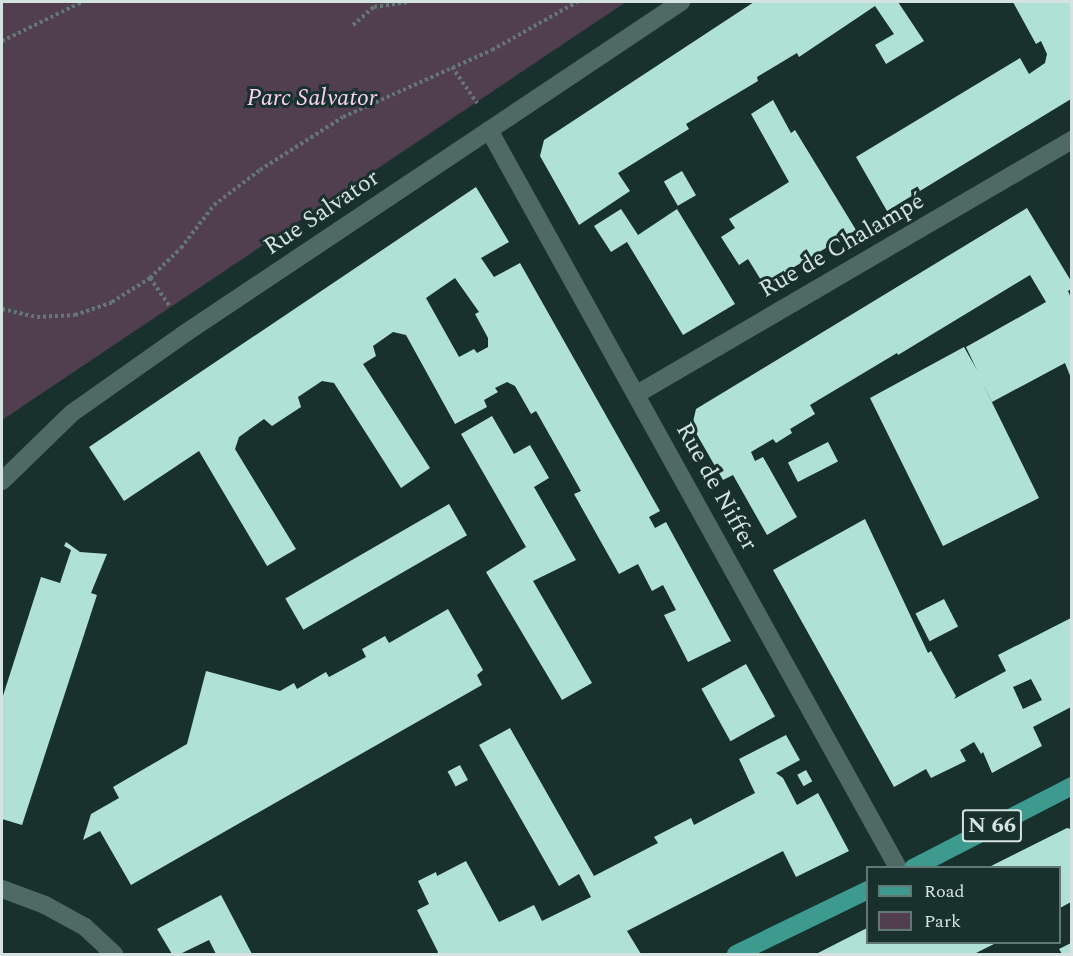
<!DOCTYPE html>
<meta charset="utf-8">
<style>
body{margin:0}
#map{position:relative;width:1073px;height:956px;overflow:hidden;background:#18312d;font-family:Spectral,serif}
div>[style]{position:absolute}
.green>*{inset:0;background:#513e4e}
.building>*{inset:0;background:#b0e1d7;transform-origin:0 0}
.path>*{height:4px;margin-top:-2px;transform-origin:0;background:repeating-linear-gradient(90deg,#637875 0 3px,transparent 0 6px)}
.street>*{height:18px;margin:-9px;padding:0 9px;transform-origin:9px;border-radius:9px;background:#4f6a65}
.primary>*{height:18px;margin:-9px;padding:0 9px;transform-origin:9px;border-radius:9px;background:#3c9a8e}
span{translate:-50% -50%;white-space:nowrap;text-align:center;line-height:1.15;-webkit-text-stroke:6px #18312d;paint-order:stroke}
.shield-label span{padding:2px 4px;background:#18312d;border:2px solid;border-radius:4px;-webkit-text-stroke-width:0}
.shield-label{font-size:22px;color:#d4e3e0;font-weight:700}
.park-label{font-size:24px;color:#fcd2f4;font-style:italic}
.street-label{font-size:24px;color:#d4e3e0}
.frame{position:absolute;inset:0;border:3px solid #d4e3e0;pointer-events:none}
.legend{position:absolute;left:866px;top:866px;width:195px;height:78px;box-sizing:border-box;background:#18312d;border:2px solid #637875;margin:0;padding:8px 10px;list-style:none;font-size:18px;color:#d4e3e0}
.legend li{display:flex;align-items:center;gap:12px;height:30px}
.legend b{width:30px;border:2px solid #637875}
</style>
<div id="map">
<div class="green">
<div style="clip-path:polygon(2px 2px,626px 2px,2px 420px)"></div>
</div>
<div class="building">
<div style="clip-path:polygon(754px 2px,898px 2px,924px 41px,886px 64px,875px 45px,894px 34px,875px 6px,799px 57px,797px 53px,757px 77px,758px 81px,686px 124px,689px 129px,618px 173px,630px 191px,579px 225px,540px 156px,544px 140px)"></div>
<div style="clip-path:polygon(1013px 2px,1071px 2px,1071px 99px,887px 211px,856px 157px,1020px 58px,1029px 74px,1045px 63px,1047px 54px,1041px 41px,1036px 44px)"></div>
<div style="clip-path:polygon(773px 100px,791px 133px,795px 130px,856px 230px,764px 285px,748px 259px,739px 265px,721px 237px,735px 228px,729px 219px,789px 182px,751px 114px)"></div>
<div style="left:682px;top:171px;width:28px;height:21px;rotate:60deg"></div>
<div style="clip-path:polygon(evenodd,476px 187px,509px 242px,481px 258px,494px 277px,520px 263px,660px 511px,649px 517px,655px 528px,666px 522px,731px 641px,688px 662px,664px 615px,676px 610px,663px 585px,652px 591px,638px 564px,619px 574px,574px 494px,581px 491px,558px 450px,536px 411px,531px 414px,515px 386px,507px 382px,495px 388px,498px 392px,484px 400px,487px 407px,455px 424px,406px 335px,393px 332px,373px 346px,376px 356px,363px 364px,430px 468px,401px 488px,334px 383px,322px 381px,298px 397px,301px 407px,272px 426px,264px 419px,239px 437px,235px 449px,296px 549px,267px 566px,199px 451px,124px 501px,89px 447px,476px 187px,455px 278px,479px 312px,475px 314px,488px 338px,488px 347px,477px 353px,474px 349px,459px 357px,426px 298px,455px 278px)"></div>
<div style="clip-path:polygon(1027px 208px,1071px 281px,1071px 289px,1068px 291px,1071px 298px,1071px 378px,1065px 363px,992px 402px,981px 380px,1039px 498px,943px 546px,870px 398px,964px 347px,977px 370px,966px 347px,1046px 302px,1030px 275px,898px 355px,897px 353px,810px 405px,815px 414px,790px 429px,792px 433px,776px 443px,773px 439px,751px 452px,755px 461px,763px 457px,797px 517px,767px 535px,733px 475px,723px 480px,692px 426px,696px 409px)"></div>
<div style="clip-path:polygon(621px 209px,638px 235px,677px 209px,735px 304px,683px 335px,627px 242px,611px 252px,594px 226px)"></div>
<div style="clip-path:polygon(492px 416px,514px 454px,530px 445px,549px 478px,534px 487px,576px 560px,533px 581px,592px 683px,562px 700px,486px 572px,526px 547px,461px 434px)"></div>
<div style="left:828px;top:442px;width:22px;height:45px;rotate:63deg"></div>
<div style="left:449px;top:504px;width:36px;height:189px;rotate:60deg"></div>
<div style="clip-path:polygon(evenodd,865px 519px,928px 653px,931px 651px,943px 673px,956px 696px,954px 699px,1006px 671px,998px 655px,1071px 618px,1071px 707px,1033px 727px,1042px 746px,992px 773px,983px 752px,981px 754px,974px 742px,960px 750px,966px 761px,931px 778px,926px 769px,894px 787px,773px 570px,865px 519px,1031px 679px,1042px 700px,1023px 709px,1013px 687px,1031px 679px)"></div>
<div style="clip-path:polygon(66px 542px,80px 552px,107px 554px,91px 593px,97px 595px,22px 825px,2px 819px,2px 699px,41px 577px,60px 583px,71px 550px,64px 546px)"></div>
<div style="left:944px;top:599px;width:31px;height:32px;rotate:63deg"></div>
<div style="clip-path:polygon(448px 609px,483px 670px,477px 675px,482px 685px,131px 885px,100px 831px,83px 840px,91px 814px,119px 798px,113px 787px,187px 744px,206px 671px,280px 691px,294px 683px,297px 689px,326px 672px,329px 677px,366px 657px,362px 649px,385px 636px,389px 643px)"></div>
<div style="left:746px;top:664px;width:60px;height:51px;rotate:61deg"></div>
<div style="clip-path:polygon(510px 728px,594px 876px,658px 843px,654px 837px,691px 818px,694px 825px,755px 793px,739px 759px,786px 735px,800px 760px,776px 773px,783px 778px,797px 805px,818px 793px,849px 851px,796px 877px,783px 851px,627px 931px,641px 954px,437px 954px,438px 952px,417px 910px,429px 904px,418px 881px,436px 872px,437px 876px,466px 861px,499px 922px,534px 905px,542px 921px,591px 897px,579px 874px,559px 886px,479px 745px)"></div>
<div style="left:460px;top:765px;width:17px;height:14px;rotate:62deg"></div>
<div style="left:806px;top:770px;width:13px;height:10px;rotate:61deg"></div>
<div style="clip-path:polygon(1067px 828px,1071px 829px,1071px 902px,1060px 908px,1059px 867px,989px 867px)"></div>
<div style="clip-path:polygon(221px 895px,252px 954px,216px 954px,209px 940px,180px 954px,172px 954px,157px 929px)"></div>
<div style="clip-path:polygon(867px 928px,868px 942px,998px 942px,974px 954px,816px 954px)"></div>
<div style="clip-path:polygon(1071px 943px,1071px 954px,1062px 954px,1059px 949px)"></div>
</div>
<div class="path">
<div style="left:353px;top:25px;width:28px;rotate:-41deg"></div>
<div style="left:374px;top:7px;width:35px;rotate:-8deg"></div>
<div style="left:2px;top:41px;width:89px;rotate:-26deg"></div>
<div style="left:452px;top:67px;width:44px;rotate:55.2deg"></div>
<div style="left:150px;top:278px;width:35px;rotate:55deg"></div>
<div style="left:2px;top:309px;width:36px;rotate:13deg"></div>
<div style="left:37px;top:317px;width:38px;rotate:-3deg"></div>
<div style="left:75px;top:315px;width:39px;rotate:-19deg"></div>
<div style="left:112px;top:302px;width:45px;rotate:-32.3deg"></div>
<div style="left:150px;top:278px;width:43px;rotate:-44.1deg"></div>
<div style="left:181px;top:248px;width:54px;rotate:-52.5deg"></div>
<div style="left:214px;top:205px;width:58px;rotate:-37.3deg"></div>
<div style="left:260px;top:170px;width:98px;rotate:-32.6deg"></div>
<div style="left:343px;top:117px;width:163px;rotate:-24.2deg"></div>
<div style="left:492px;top:50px;width:98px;rotate:-29.5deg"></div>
</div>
<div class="street">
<div style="left:489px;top:130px;width:844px;rotate:61deg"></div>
<div style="left:637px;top:394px;width:504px;rotate:-30.28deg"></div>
<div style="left:2px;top:481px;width:98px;rotate:-44.2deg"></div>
<div style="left:72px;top:413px;width:137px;rotate:-35.2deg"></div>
<div style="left:184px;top:334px;width:598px;rotate:-33.74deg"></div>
<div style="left:2px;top:889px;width:46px;rotate:20.4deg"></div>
<div style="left:45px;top:905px;width:46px;rotate:28.8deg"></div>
<div style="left:85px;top:927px;width:40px;rotate:43deg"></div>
</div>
<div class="primary">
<div style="left:913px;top:868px;width:179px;rotate:-27.3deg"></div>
<div style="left:736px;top:954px;width:147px;rotate:-25.9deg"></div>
</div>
<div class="shield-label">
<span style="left:992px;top:826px">N 66</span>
</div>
<div class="park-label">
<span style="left:312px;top:99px">Parc Salvator</span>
</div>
<div class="street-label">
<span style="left:322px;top:213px;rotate:-34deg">Rue Salvator</span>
<span style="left:842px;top:246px;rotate:-30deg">Rue de Chalampé</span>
<span style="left:716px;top:487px;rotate:61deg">Rue de Niffer</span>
</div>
<div class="frame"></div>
<ul class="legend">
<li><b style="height:8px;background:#3c9a8e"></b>Road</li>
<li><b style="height:16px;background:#513e4e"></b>Park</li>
</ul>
</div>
